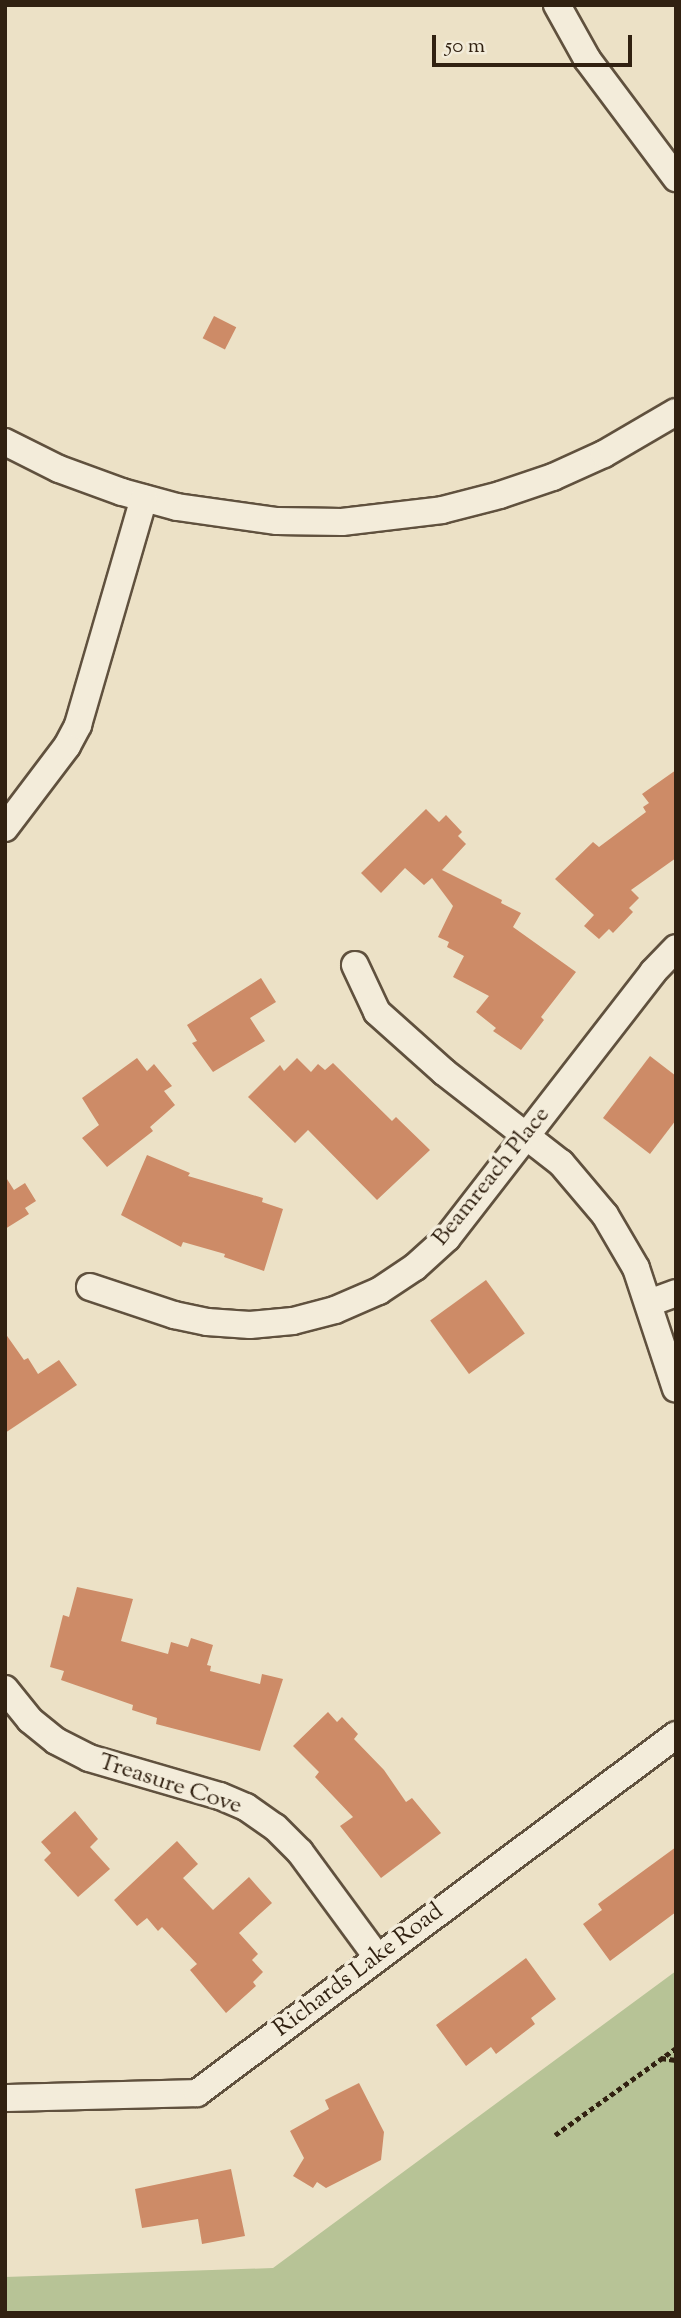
<!DOCTYPE html>
<style>
body{margin:0}
#map{position:relative;width:681px;height:2318px;overflow:hidden;background:#ece1c6;font-family:"Sorts Mill Goudy",serif}
div>[style]{position:absolute}
.green>*{inset:0;background:#b7c396}
.building>*{inset:0;background:#cd8b67;transform-origin:0 0}
.path>*{height:4.5px;margin-top:-2.25px;transform-origin:0;background:repeating-linear-gradient(90deg,#312111 0 5px,transparent 0 8.5px)}
.roads{filter:drop-shadow(2px 0 #60513e) drop-shadow(-2px 0 #60513e) drop-shadow(0 2px #60513e) drop-shadow(0 -2px #60513e)}
.street>*{height:26px;margin:-13px;padding:0 13px;transform-origin:13px;border-radius:13px;background:#f3ecda}
span{translate:-50% -50%;white-space:nowrap;text-align:center;line-height:1.15;-webkit-text-stroke:7px #f3ecda;paint-order:stroke}
.street-label{font-size:24px;color:#312111}
.frame{position:absolute;inset:0;border:7px solid #312111;pointer-events:none}
.scale{position:absolute;left:432px;top:35px;width:200px;height:32px;box-sizing:border-box;border:4px solid #312111;border-top:0;padding-left:9px;font-size:21px;line-height:24px;white-space:nowrap;color:#312111;-webkit-text-stroke:5px #f3ecda;paint-order:stroke}
</style>
<div id="map">
<div class="green">
<div style="clip-path:polygon(676px 1971px,676px 2313px,5px 2313px,5px 2277px,273px 2268px)"></div>
</div>
<div class="building">
<div style="left:214px;top:316px;width:25px;height:25px;rotate:27deg"></div>
<div style="clip-path:polygon(676px 770px,676px 858px,631px 890px,639px 898px,629px 908px,633px 912px,613px 933px,609px 929px,599px 939px,584px 926px,594px 915px,555px 879px,593px 842px,599px 847px,646px 812px,643px 807px,649px 803px,642px 794px)"></div>
<div style="clip-path:polygon(426px 809px,439px 822px,446px 815px,462px 832px,458px 836px,466px 844px,442px 870px,502px 900px,501px 903px,521px 913px,513px 927px,576px 972px,541px 1017px,544px 1020px,521px 1050px,493px 1031px,496px 1028px,476px 1012px,489px 996px,453px 977px,464px 956px,447px 947px,449px 942px,438px 937px,453px 906px,432px 878px,424px 885px,405px 868px,381px 893px,361px 873px)"></div>
<div style="clip-path:polygon(261px 978px,276px 1002px,250px 1018px,265px 1041px,213px 1072px,192px 1043px,197px 1041px,187px 1025px)"></div>
<div style="clip-path:polygon(650px 1056px,676px 1076px,676px 1120px,650px 1154px,603px 1118px)"></div>
<div style="clip-path:polygon(137px 1058px,147px 1071px,154px 1064px,172px 1086px,164px 1091px,175px 1105px,150px 1127px,153px 1131px,107px 1167px,82px 1138px,99px 1125px,82px 1098px)"></div>
<div style="clip-path:polygon(297px 1058px,311px 1072px,318px 1064px,325px 1070px,333px 1063px,392px 1121px,396px 1117px,430px 1150px,377px 1200px,308px 1130px,295px 1143px,248px 1097px,280px 1065px,284px 1071px)"></div>
<div style="clip-path:polygon(147px 1155px,190px 1173px,188px 1176px,263px 1198px,262px 1202px,283px 1209px,264px 1271px,224px 1257px,225px 1254px,183px 1242px,181px 1247px,121px 1215px)"></div>
<div style="clip-path:polygon(5px 1176px,14px 1190px,25px 1183px,36px 1201px,25px 1208px,29px 1214px,5px 1229px)"></div>
<div style="left:486px;top:1280px;width:66px;height:69px;rotate:54deg"></div>
<div style="clip-path:polygon(5px 1333px,24px 1360px,28px 1358px,38px 1374px,59px 1360px,77px 1385px,5px 1433px)"></div>
<div style="clip-path:polygon(77px 1587px,133px 1599px,121px 1641px,168px 1654px,171px 1642px,188px 1647px,191px 1638px,213px 1645px,207px 1665px,211px 1666px,210px 1671px,260px 1684px,262px 1674px,283px 1679px,260px 1751px,156px 1724px,157px 1718px,132px 1710px,133px 1705px,61px 1680px,64px 1671px,50px 1667px,63px 1615px,69px 1617px)"></div>
<div style="clip-path:polygon(328px 1712px,337px 1722px,342px 1717px,358px 1734px,354px 1739px,384px 1770px,406px 1802px,412px 1798px,441px 1833px,381px 1878px,340px 1826px,353px 1817px,315px 1777px,319px 1772px,293px 1746px)"></div>
<div style="clip-path:polygon(75px 1811px,98px 1839px,90px 1847px,110px 1869px,78px 1897px,44px 1860px,51px 1853px,41px 1842px)"></div>
<div style="clip-path:polygon(177px 1841px,198px 1864px,183px 1878px,213px 1910px,249px 1877px,272px 1903px,239px 1933px,258px 1954px,252px 1960px,263px 1972px,253px 1982px,256px 1986px,226px 2013px,190px 1970px,197px 1964px,162px 1927px,158px 1931px,147px 1918px,137px 1926px,114px 1900px)"></div>
<div style="clip-path:polygon(676px 1847px,676px 1912px,610px 1961px,583px 1924px,602px 1910px,598px 1904px)"></div>
<div style="clip-path:polygon(526px 1958px,556px 1999px,531px 2018px,535px 2024px,496px 2054px,491px 2047px,466px 2066px,436px 2025px)"></div>
<div style="clip-path:polygon(359px 2083px,384px 2132px,381px 2160px,326px 2188px,317px 2182px,313px 2188px,293px 2176px,304px 2158px,290px 2131px,329px 2109px,325px 2100px)"></div>
<div style="clip-path:polygon(231px 2169px,245px 2236px,202px 2244px,198px 2219px,142px 2228px,135px 2189px)"></div>
</div>
<div class="path">
<div style="left:661px;top:2058px;width:15px;rotate:8deg"></div>
<div style="left:555px;top:2135px;width:149px;rotate:-35.7deg"></div>
</div>
<div class="roads">
<div class="street">
<div style="left:557px;top:5px;width:62px;rotate:60.9deg"></div>
<div style="left:587px;top:59px;width:149px;rotate:53.2deg"></div>
<div style="left:5px;top:442px;width:60px;rotate:26.6deg"></div>
<div style="left:59px;top:469px;width:67px;rotate:20.1deg"></div>
<div style="left:122px;top:492px;width:57px;rotate:15.3deg"></div>
<div style="left:177px;top:507px;width:101px;rotate:8deg"></div>
<div style="left:277px;top:521px;width:65px;rotate:0.9deg"></div>
<div style="left:342px;top:522px;width:101px;rotate:-6.8deg"></div>
<div style="left:442px;top:510px;width:60px;rotate:-14.5deg"></div>
<div style="left:500px;top:495px;width:56px;rotate:-18.8deg"></div>
<div style="left:553px;top:477px;width:56px;rotate:-24.3deg"></div>
<div style="left:604px;top:454px;width:83px;rotate:-30.3deg"></div>
<div style="left:5px;top:828px;width:103px;rotate:-52.9deg"></div>
<div style="left:67px;top:746px;width:24px;rotate:-62deg"></div>
<div style="left:78px;top:725px;width:236px;rotate:-73.8deg"></div>
<div style="left:355px;top:965px;width:52px;rotate:64.9deg"></div>
<div style="left:377px;top:1012px;width:90px;rotate:41.8deg"></div>
<div style="left:444px;top:1072px;width:148px;rotate:37.9deg"></div>
<div style="left:561px;top:1163px;width:68px;rotate:49.8deg"></div>
<div style="left:605px;top:1215px;width:61px;rotate:59.7deg"></div>
<div style="left:636px;top:1268px;width:127px;rotate:71.7deg"></div>
<div style="left:90px;top:1287px;width:89px;rotate:18.4deg"></div>
<div style="left:174px;top:1315px;width:34px;rotate:12deg"></div>
<div style="left:207px;top:1322px;width:43px;rotate:4deg"></div>
<div style="left:250px;top:1325px;width:43px;rotate:-5.3deg"></div>
<div style="left:293px;top:1321px;width:43px;rotate:-14.7deg"></div>
<div style="left:335px;top:1310px;width:48px;rotate:-23.4deg"></div>
<div style="left:379px;top:1291px;width:43px;rotate:-33.7deg"></div>
<div style="left:415px;top:1267px;width:43px;rotate:-42.2deg"></div>
<div style="left:447px;top:1238px;width:336px;rotate:-52.2deg"></div>
<div style="left:653px;top:972px;width:33px;rotate:-46deg"></div>
<div style="left:649px;top:1303px;width:29px;rotate:-20deg"></div>
<div style="left:5px;top:1689px;width:40px;rotate:51deg"></div>
<div style="left:30px;top:1720px;width:33px;rotate:39deg"></div>
<div style="left:56px;top:1741px;width:37px;rotate:27deg"></div>
<div style="left:89px;top:1758px;width:136px;rotate:16.2deg"></div>
<div style="left:220px;top:1796px;width:28px;rotate:23deg"></div>
<div style="left:246px;top:1807px;width:35px;rotate:35deg"></div>
<div style="left:275px;top:1827px;width:35px;rotate:45deg"></div>
<div style="left:300px;top:1852px;width:130px;rotate:53.7deg"></div>
<div style="left:5px;top:2098px;width:192px;rotate:-1.5deg"></div>
<div style="left:197px;top:2093px;width:598px;rotate:-36.77deg"></div>
</div>
</div>
<div class="street-label">
<span style="left:492px;top:1177px;rotate:-51deg">Beamreach Place</span>
<span style="left:170px;top:1785px;rotate:18deg">Treasure Cove</span>
<span style="left:359px;top:1971px;rotate:-37deg">Richards Lake Road</span>
</div>
<div class="frame"></div>
<div class="scale">50 m</div>
</div>
